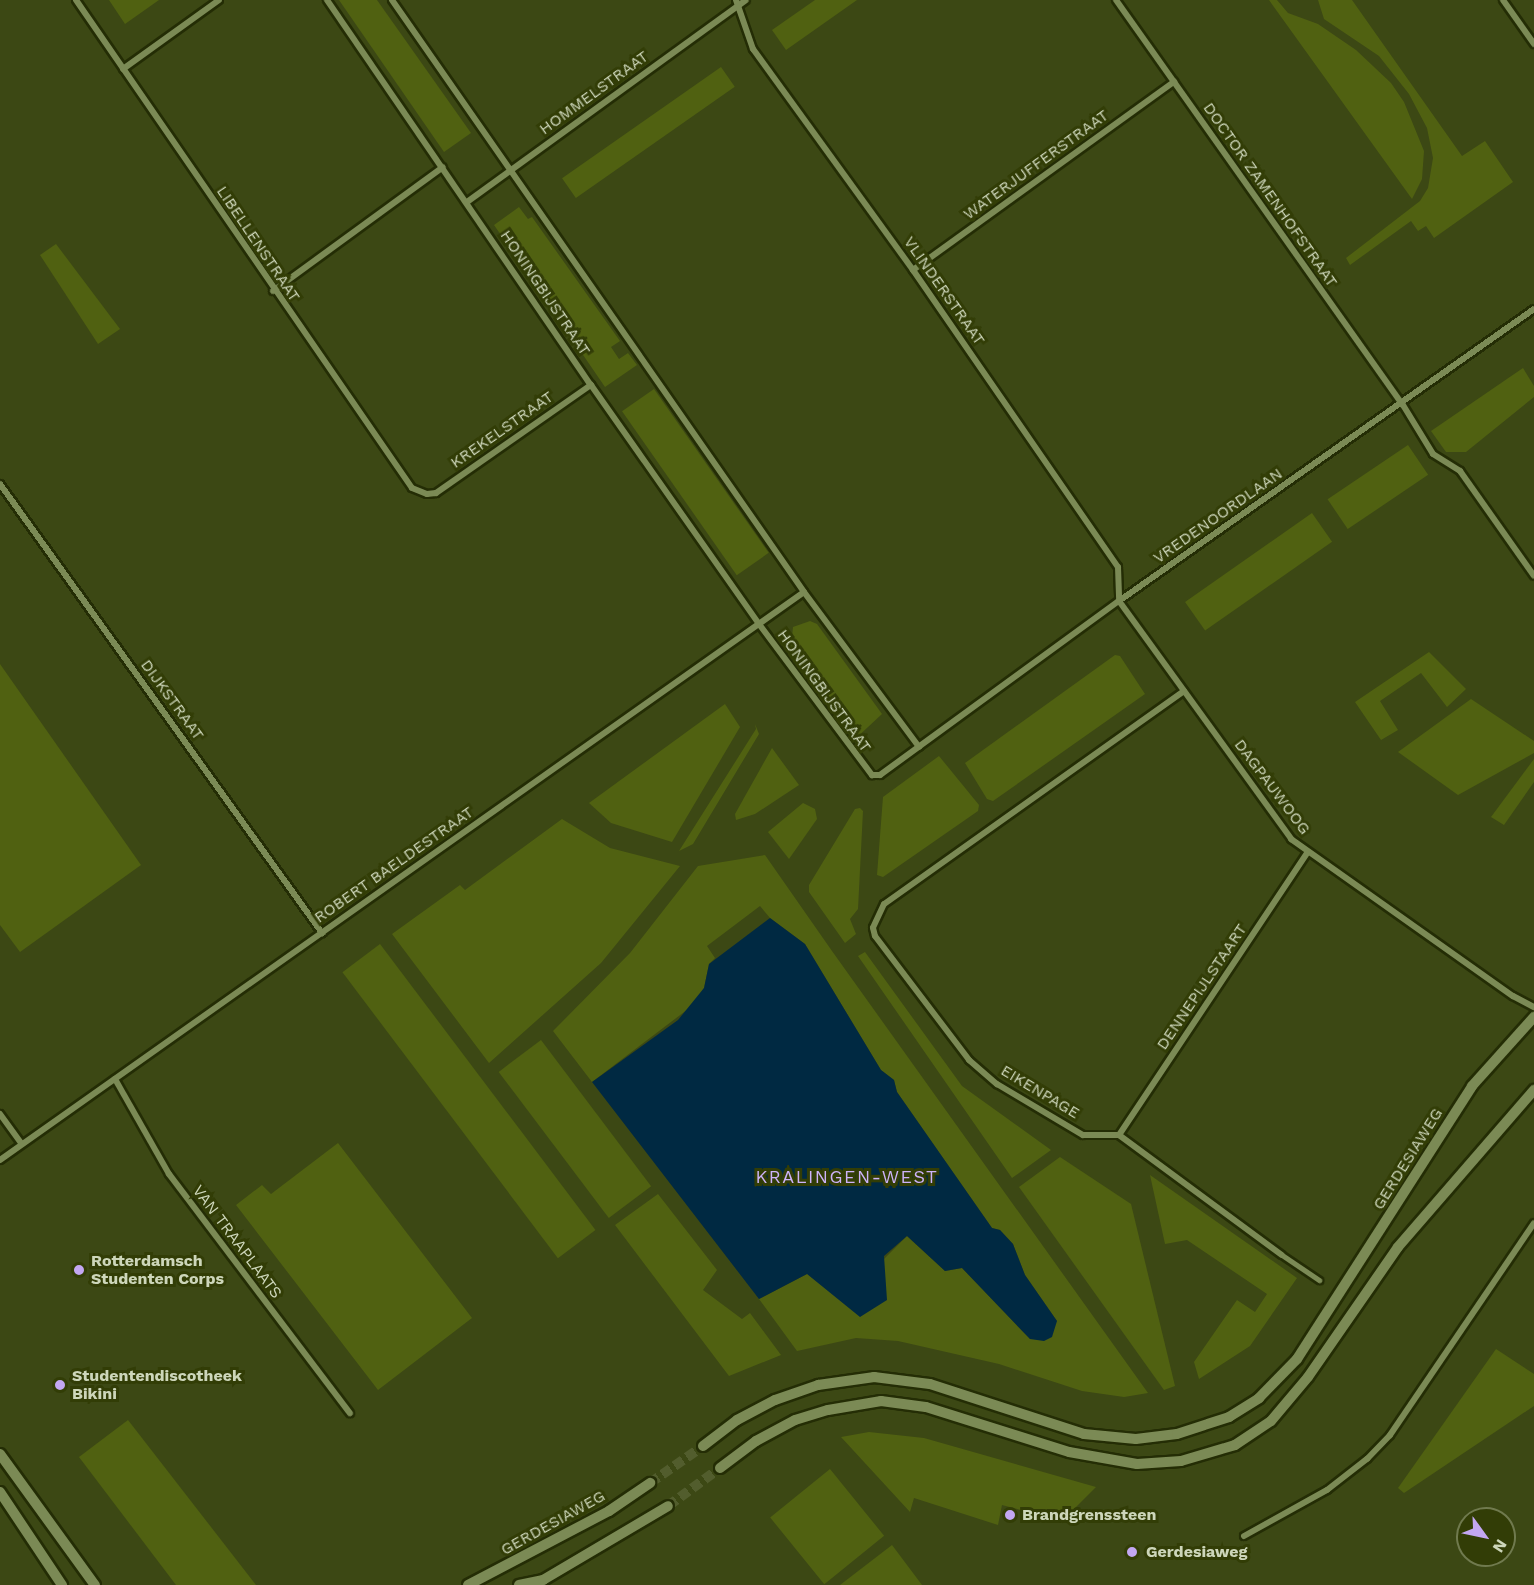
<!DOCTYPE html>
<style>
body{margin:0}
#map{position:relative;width:1534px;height:1585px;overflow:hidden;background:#3c4814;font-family:"Work Sans",sans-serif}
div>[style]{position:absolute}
.green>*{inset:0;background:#506111;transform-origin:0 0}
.water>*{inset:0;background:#002942}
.tertiary-tunnel>*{height:10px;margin-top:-5px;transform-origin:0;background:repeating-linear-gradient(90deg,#525d2d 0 10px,transparent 0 15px)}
.roads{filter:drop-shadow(2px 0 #242d05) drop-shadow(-2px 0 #242d05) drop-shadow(0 2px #242d05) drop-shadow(0 -2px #242d05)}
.pedestrian>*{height:5px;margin:-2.5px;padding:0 2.5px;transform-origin:2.5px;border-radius:2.5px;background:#7b8a55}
.minor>*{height:6px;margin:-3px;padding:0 3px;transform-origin:3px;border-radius:3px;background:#7b8a55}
.tertiary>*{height:10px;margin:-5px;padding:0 5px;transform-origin:5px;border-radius:5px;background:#7b8a55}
.dots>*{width:16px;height:16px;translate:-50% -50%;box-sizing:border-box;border:3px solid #323d06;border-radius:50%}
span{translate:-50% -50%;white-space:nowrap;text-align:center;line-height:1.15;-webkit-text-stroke:6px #323d06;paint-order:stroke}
.street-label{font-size:16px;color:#cdd6ba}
.poi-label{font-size:16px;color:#cdd6ba;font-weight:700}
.left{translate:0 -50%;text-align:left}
.neighbourhood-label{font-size:18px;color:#cdb3f9;letter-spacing:1.5px}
.north{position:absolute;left:1456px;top:1507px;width:60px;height:60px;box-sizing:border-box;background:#323d06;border:2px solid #707a4e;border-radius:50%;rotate:123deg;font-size:16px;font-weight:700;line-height:24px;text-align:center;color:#cdd6ba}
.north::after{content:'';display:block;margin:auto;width:21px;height:27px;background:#c3a7f2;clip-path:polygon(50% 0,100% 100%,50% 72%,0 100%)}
</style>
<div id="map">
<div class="green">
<div style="clip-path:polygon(109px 0,159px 0,125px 24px)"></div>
<div style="clip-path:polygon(339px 0,377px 0,471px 133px,444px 152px)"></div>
<div style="clip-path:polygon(815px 0,857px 0,786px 50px,772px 30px)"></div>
<div style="clip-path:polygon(1269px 0,1277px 0,1288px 13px,1318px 24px,1356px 50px,1391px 83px,1404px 102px,1424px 151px,1422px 179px,1412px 199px)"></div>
<div style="clip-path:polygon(1318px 0,1352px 0,1462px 156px,1485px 141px,1513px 182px,1434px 238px,1426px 226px,1418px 231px,1411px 221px,1350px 265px,1346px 258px,1420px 201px,1428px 188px,1433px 158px,1427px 128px,1409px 94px,1379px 56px,1324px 19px)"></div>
<div style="left:721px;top:67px;width:24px;height:194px;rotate:55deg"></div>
<div style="clip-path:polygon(519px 207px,528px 219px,532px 217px,620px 341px,611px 347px,619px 359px,628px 353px,637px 365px,605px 387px,494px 225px)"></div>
<div style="clip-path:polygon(56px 244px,120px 329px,98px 344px,40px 255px)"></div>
<div style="clip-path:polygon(1523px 368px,1534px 386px,1534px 397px,1466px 452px,1446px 452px,1431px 431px)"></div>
<div style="left:654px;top:389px;width:200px;height:39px;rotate:55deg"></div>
<div style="left:1408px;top:445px;width:36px;height:97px;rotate:56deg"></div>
<div style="left:1312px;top:513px;width:35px;height:155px;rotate:55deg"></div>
<div style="clip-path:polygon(810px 621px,817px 624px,882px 714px,853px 741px,791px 647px,793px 627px)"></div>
<div style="clip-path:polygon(1429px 652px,1466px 689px,1447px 707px,1421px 673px,1380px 701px,1398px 730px,1381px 740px,1355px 702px)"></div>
<div style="clip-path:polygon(1115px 655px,1120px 656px,1145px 694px,993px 801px,987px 799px,965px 763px)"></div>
<div style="clip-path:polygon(0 664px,141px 865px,20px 952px,0 925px)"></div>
<div style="clip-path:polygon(1471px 699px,1534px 741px,1534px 753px,1458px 795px,1398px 752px)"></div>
<div style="clip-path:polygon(725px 704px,740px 727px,672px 842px,611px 823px,589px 803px)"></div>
<div style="clip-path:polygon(755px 724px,759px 734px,693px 844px,679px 851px,756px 729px)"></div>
<div style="clip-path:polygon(772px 748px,799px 785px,755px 814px,736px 820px,735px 814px)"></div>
<div style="clip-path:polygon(939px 756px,979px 805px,978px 811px,883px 877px,877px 875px,883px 797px)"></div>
<div style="clip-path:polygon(1534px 759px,1534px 782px,1504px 825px,1491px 817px)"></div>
<div style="clip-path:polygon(803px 803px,815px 809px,817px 819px,789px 859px,768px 832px)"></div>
<div style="clip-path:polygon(860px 808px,863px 811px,858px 909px,850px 919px,856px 934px,845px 943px,809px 892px,809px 885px,855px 809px)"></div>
<div style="clip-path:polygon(562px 819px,610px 848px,680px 866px,601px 963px,489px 1063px,392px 934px,460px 885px,465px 890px)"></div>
<div style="clip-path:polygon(765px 855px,832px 951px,1148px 1393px,1124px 1397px,1082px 1391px,999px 1364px,898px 1341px,856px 1338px,797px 1351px,759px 1299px,807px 1274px,883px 1260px,907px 1236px,945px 1271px,962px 1268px,1030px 1339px,1057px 1321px,1025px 1275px,1013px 1244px,1000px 1230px,992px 1228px,897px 1092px,894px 1080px,881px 1070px,805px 944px,770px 918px,760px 906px,707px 946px,715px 958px,709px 964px,704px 988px,692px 1006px,592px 1082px,553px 1031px,630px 953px,698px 866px)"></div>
<div style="left:380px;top:944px;width:358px;height:47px;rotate:53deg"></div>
<div style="clip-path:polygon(865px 952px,962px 1086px,1051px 1150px,1012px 1178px,858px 956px)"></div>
<div style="left:541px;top:1040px;width:183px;height:53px;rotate:53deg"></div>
<div style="clip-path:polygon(338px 1143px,472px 1318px,378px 1390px,236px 1205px,262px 1185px,271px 1194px)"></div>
<div style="clip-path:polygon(1060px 1157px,1131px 1204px,1175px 1386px,1164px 1390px,1019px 1187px)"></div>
<div style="clip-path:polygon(1150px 1175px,1297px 1278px,1250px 1346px,1199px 1379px,1194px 1362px,1237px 1300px,1255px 1312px,1267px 1294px,1187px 1240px,1165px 1244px)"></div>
<div style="clip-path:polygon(658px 1194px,717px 1270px,703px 1290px,742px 1319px,750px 1313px,781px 1355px,729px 1376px,615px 1225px)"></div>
<div style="clip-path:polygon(1496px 1349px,1534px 1374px,1534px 1406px,1404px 1493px,1398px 1488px)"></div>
<div style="clip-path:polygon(128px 1420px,256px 1585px,176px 1585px,79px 1457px)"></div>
<div style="clip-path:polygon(869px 1432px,924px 1438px,1096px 1487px,1062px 1521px,1002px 1505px,998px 1525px,914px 1498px,910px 1512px,841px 1437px)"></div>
<div style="left:830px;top:1469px;width:86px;height:77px;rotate:51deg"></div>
<div style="clip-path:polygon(892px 1545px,922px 1585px,840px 1585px)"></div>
</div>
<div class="water">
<div style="clip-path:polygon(770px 918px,805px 944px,881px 1070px,894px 1080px,897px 1092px,992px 1228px,1000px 1230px,1013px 1244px,1025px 1275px,1057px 1321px,1052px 1337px,1044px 1341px,1030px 1339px,962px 1268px,945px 1271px,907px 1236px,884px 1256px,887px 1300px,860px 1317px,807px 1274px,759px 1299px,592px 1082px,678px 1020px,704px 988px,709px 964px)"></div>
</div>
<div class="tertiary-tunnel">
<div style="left:650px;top:1483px;width:65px;rotate:-34.9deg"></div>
<div style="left:668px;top:1506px;width:64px;rotate:-36.2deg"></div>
</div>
<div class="roads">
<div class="pedestrian">
<div style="left:1282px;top:1255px;width:45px;rotate:34deg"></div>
</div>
<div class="minor">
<div style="left:76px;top:0;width:592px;rotate:55.45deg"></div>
<div style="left:412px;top:488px;width:16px;rotate:22deg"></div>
<div style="left:427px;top:494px;width:9px;rotate:-6deg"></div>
<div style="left:436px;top:493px;width:189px;rotate:-34.9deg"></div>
<div style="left:327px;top:0;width:467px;rotate:55.6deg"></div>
<div style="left:591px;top:385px;width:292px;rotate:54.9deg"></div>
<div style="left:759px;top:624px;width:189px;rotate:53.2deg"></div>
<div style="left:872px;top:775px;width:8px"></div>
<div style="left:880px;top:775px;width:296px;rotate:-36.1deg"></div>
<div style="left:1119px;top:601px;width:507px;rotate:-35.13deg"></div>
<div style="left:392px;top:0;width:721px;rotate:55.16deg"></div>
<div style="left:804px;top:592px;width:193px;rotate:53.4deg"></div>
<div style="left:736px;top:0;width:52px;rotate:70.9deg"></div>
<div style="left:753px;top:49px;width:273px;rotate:54.1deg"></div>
<div style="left:913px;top:270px;width:361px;rotate:55.4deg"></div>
<div style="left:1118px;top:567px;width:34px;rotate:88deg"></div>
<div style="left:1116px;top:0;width:496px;rotate:54.7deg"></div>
<div style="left:1403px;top:405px;width:57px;rotate:58.5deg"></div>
<div style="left:1433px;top:454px;width:32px;rotate:32deg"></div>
<div style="left:1460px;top:471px;width:128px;rotate:54.8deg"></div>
<div style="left:1503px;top:0;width:54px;rotate:54.8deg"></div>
<div style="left:123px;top:69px;width:118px;rotate:-35.7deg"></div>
<div style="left:467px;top:202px;width:344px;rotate:-35.9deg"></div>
<div style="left:913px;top:270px;width:322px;rotate:-35.8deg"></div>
<div style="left:273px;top:291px;width:210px;rotate:-36.1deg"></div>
<div style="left:0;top:484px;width:553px;rotate:54.35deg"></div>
<div style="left:1119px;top:601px;width:294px;rotate:54.1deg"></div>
<div style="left:1291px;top:839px;width:272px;rotate:35.3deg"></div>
<div style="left:1513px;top:996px;width:24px;rotate:28deg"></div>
<div style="left:1184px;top:691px;width:368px;rotate:144.6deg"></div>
<div style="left:884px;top:904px;width:26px;rotate:115deg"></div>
<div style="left:873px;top:928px;width:8px;rotate:76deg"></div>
<div style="left:875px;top:936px;width:156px;rotate:52.8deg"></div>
<div style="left:969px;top:1060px;width:37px;rotate:41deg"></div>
<div style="left:997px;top:1084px;width:100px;rotate:30.7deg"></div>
<div style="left:1083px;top:1135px;width:36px"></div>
<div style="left:1119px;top:1135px;width:202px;rotate:36.4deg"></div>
<div style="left:115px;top:1079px;width:109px;rotate:60.4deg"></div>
<div style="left:169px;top:1174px;width:300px;rotate:52.9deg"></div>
<div style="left:0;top:1114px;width:37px;rotate:54deg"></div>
<div style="left:1119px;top:1135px;width:339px;rotate:-56.3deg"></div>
<div style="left:0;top:1160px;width:984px;rotate:-35.24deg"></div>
<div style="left:1244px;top:1536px;width:95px;rotate:-29deg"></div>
<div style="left:1327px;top:1490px;width:51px;rotate:-37.8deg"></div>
<div style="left:1367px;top:1459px;width:33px;rotate:-46deg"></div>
<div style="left:1390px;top:1435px;width:256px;rotate:-55.8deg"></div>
</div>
<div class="tertiary">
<div style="left:703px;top:1446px;width:43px;rotate:-37.4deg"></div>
<div style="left:737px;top:1420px;width:43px;rotate:-27.8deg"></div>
<div style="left:775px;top:1400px;width:46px;rotate:-19.2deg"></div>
<div style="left:818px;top:1385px;width:57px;rotate:-8.1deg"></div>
<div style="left:874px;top:1377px;width:56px;rotate:7.1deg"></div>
<div style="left:930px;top:1384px;width:162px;rotate:18deg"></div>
<div style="left:1084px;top:1434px;width:52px;rotate:5.5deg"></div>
<div style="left:1136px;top:1439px;width:41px;rotate:-7deg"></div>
<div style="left:1177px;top:1434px;width:55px;rotate:-18.1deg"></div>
<div style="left:1229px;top:1417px;width:36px;rotate:-32deg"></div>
<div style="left:1259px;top:1398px;width:54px;rotate:-45.7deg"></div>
<div style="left:1297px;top:1359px;width:324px;rotate:-57.3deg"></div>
<div style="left:1472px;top:1086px;width:93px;rotate:-48.1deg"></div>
<div style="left:0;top:1454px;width:162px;rotate:54.1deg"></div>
<div style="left:720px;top:1468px;width:45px;rotate:-36.9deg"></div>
<div style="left:756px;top:1441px;width:44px;rotate:-28.3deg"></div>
<div style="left:795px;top:1420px;width:34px;rotate:-17deg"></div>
<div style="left:828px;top:1410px;width:54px;rotate:-9.6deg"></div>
<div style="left:881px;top:1401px;width:45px;rotate:7.6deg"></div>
<div style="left:926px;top:1407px;width:150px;rotate:17.5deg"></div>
<div style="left:1069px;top:1452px;width:69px;rotate:10deg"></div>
<div style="left:1137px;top:1464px;width:44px;rotate:-3.9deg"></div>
<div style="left:1181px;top:1461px;width:56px;rotate:-16.5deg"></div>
<div style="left:1235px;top:1445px;width:43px;rotate:-33.7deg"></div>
<div style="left:1271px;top:1421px;width:57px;rotate:-49.9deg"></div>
<div style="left:1308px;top:1377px;width:158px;rotate:-55.3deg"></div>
<div style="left:1398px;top:1247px;width:208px;rotate:-49.1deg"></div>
<div style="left:0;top:1492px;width:112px;rotate:56.3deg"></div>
<div style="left:468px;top:1585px;width:159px;rotate:-27.7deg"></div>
<div style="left:609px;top:1511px;width:50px;rotate:-34.3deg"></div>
<div style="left:519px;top:1585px;width:25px;rotate:-12deg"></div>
<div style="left:543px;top:1580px;width:145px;rotate:-30.6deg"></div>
</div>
</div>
<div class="dots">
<div style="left:79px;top:1270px;background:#c3a7f2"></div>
<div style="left:60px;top:1385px;background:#c3a7f2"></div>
<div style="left:1010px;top:1515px;background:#c3a7f2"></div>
<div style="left:1132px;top:1552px;background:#c3a7f2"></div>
</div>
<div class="street-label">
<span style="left:594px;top:93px;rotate:-36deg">HOMMELSTRAAT</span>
<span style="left:1036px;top:165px;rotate:-36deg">WATERJUFFERSTRAAT</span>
<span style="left:1270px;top:195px;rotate:55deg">DOCTOR ZAMENHOFSTRAAT</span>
<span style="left:258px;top:244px;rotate:56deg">LIBELLENSTRAAT</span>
<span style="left:944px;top:291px;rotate:55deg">VLINDERSTRAAT</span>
<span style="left:545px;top:293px;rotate:56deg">HONINGBIJSTRAAT</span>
<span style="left:502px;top:430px;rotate:-35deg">KREKELSTRAAT</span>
<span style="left:1218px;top:516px;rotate:-35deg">VREDENOORDLAAN</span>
<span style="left:824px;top:691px;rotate:54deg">HONINGBIJSTRAAT</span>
<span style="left:172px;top:700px;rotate:54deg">DIJKSTRAAT</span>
<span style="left:1272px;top:787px;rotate:53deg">DAGPAUWOOG</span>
<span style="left:394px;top:865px;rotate:-35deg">ROBERT BAELDESTRAAT</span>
<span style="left:1202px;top:987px;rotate:-56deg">DENNEPIJLSTAART</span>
<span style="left:1040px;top:1092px;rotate:31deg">EIKENPAGE</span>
<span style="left:1408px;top:1159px;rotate:-58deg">GERDESIAWEG</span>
<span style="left:237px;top:1242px;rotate:53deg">VAN TRAAPLAATS</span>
<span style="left:553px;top:1523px;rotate:-29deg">GERDESIAWEG</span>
</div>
<div class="poi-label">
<span class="left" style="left:91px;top:1270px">Rotterdamsch<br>Studenten Corps</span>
<span class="left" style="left:72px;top:1385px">Studentendiscotheek<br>Bikini</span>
<span class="left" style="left:1022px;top:1515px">Brandgrenssteen</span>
<span class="left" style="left:1146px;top:1552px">Gerdesiaweg</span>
</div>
<div class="neighbourhood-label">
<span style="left:847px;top:1177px">KRALINGEN-WEST</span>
</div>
<div class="north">N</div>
</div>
